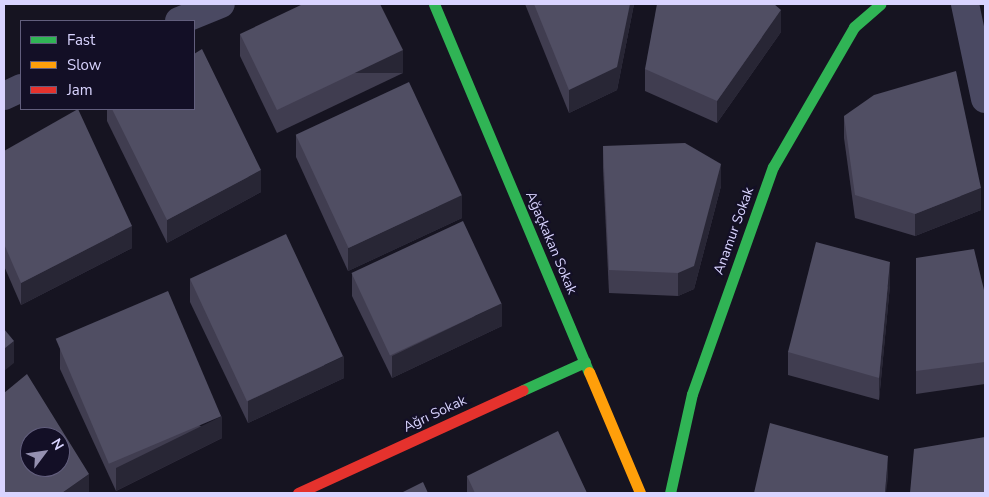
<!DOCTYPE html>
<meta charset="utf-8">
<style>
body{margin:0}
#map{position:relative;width:989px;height:497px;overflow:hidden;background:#161421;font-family:"Nunito Sans",sans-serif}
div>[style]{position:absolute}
.street>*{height:28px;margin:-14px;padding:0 14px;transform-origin:14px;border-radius:14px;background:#4a4962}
.fast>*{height:11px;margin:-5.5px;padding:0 5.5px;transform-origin:5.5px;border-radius:5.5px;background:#30b455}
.slow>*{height:11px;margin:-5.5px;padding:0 5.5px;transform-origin:5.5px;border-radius:5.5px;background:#ff9f0a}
.jam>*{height:11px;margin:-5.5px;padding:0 5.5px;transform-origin:5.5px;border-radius:5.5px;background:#e5322d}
.wall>*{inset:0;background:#403d50}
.shaded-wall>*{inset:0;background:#282635;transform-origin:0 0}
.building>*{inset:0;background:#504e63;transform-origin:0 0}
span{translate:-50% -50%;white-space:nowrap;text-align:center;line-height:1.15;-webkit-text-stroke:4px #130f26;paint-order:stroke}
.street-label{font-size:14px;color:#d9d4ff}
.frame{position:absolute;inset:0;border:5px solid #d9d4ff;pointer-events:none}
.legend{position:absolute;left:20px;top:20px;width:175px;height:90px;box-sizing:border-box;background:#130f26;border:1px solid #625e7d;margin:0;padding:6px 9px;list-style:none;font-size:15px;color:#d9d4ff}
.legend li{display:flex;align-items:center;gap:10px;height:25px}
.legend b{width:25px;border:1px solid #625e7d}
.north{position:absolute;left:20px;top:427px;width:50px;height:50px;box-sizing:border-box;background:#130f26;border:1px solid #625e7d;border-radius:50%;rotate:59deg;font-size:14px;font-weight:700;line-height:20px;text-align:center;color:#d9d4ff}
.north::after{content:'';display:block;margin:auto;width:18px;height:22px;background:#9591b1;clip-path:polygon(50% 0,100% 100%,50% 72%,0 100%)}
</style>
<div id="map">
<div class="street">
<div style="left:965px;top:4px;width:97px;rotate:78.1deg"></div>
<div style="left:179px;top:21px;width:45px;rotate:-22deg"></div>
<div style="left:4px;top:96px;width:19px;rotate:-25deg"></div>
</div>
<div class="fast">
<div style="left:434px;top:4px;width:399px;rotate:67.2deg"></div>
<div style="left:523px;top:390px;width:68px;rotate:-24.3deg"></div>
<div style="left:670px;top:493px;width:101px;rotate:-77.5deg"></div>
<div style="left:692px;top:394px;width:241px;rotate:-70.4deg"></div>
<div style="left:773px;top:167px;width:162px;rotate:-59.9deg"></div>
<div style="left:854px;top:27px;width:35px;rotate:-41deg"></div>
</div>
<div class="slow">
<div style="left:589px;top:372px;width:131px;rotate:67.1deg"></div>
</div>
<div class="jam">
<div style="left:298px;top:493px;width:247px;rotate:-24.6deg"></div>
</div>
<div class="wall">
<div style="clip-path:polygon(525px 4px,634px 4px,617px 90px,569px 113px)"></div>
<div style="clip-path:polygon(781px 32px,717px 123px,645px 91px,645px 69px)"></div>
<div style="clip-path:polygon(240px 34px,403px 73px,277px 133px,240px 56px)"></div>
<div style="clip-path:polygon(107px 109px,194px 109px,261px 192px,167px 243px,107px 121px)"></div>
<div style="clip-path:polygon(844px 116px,981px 210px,915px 236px,855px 218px,844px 138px)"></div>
<div style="clip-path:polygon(296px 135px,462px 218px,348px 271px,296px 157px)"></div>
<div style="clip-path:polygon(603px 146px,721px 186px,694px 289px,678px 296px,609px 293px,603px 168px)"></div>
<div style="clip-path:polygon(4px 151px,132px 248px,21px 305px,4px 266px)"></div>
<div style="clip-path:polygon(916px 258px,985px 294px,985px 384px,916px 394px)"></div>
<div style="clip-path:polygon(352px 274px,502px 326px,392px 378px,352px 296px)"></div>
<div style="clip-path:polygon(190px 279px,344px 378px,248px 423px,190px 302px)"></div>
<div style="clip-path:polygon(890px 285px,879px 400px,788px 375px,788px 352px)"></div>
<div style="clip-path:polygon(60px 347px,222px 438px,116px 491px,60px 369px)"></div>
<div style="clip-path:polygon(467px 476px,587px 493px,467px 493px)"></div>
</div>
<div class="shaded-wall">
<div style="clip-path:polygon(630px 4px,634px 4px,617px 90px,569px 113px,569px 90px)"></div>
<div style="clip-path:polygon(781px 10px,781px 32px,717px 123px,717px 101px)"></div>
<div style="left:403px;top:50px;width:23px;height:140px;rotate:90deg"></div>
<div style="clip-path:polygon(721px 164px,721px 186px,694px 289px,678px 296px,678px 273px)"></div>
<div style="clip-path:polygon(261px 170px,261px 192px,167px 243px,167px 220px)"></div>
<div style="clip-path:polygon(981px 188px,981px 210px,915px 236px,915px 214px)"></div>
<div style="clip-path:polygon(462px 195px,462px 218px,348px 271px,348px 248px)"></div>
<div style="clip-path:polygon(132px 226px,132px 248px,21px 305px,21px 283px)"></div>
<div style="clip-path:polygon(890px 262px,890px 285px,879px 400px,879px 378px)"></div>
<div style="clip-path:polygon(502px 303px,502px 326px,392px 378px,392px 356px)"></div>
<div style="clip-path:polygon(14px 341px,14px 363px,4px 371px,4px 349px)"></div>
<div style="clip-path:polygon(344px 356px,344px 378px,248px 423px,248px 401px)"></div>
<div style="clip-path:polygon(222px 416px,222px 438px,116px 491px,116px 468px)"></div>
<div style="clip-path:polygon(888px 456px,888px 478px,886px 493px,885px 493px)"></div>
<div style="clip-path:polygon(89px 474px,89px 493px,62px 493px)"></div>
</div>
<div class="building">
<div style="clip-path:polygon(303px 4px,380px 4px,403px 50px,277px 110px,240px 34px)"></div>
<div style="clip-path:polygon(534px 4px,630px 4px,617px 67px,569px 90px)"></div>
<div style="clip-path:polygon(657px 4px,774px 4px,781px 10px,717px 101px,645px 69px)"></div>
<div style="clip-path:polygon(202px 49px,261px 170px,167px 220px,112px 109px,194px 109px,194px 54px)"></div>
<div style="clip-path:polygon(956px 71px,981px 188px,915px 214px,855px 195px,844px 116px,874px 95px)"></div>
<div style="left:409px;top:82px;width:125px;height:125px;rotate:65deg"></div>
<div style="clip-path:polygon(78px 109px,132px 226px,21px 283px,4px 244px,4px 151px)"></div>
<div style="clip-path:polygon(685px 143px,721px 164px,694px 266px,678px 273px,609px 270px,603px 146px)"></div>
<div style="left:463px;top:221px;width:91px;height:123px;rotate:65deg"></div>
<div style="left:286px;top:234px;width:135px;height:106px;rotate:65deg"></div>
<div style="clip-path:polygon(816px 242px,890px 262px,879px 378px,788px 352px)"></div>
<div style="clip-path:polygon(974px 249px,985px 294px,985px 362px,916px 371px,916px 258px)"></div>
<div style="left:168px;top:291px;width:136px;height:122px;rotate:67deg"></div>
<div style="clip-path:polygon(4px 329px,14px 341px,4px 349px)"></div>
<div style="clip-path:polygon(evenodd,27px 374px,89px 474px,62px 493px,4px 493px,4px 393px,27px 374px,30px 437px,60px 437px,60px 467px,30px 467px,30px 437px)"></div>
<div style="clip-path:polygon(770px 423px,888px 456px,885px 493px,754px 493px)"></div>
<div style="clip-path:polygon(558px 431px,587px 493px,475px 493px,467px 476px)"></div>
<div style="clip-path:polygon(985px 437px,985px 493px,910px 493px,914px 449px)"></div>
<div style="clip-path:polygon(423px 482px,428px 493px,401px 493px)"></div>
</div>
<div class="street-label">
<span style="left:734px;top:231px;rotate:-70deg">Anamur Sokak</span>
<span style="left:551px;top:243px;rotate:67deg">Ağaçkakan Sokak</span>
<span style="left:435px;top:414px;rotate:-25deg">Ağrı Sokak</span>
</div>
<div class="frame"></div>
<ul class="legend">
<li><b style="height:6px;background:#30b455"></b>Fast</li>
<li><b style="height:6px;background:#ff9f0a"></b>Slow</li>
<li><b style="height:6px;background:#e5322d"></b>Jam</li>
</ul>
<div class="north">N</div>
</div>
